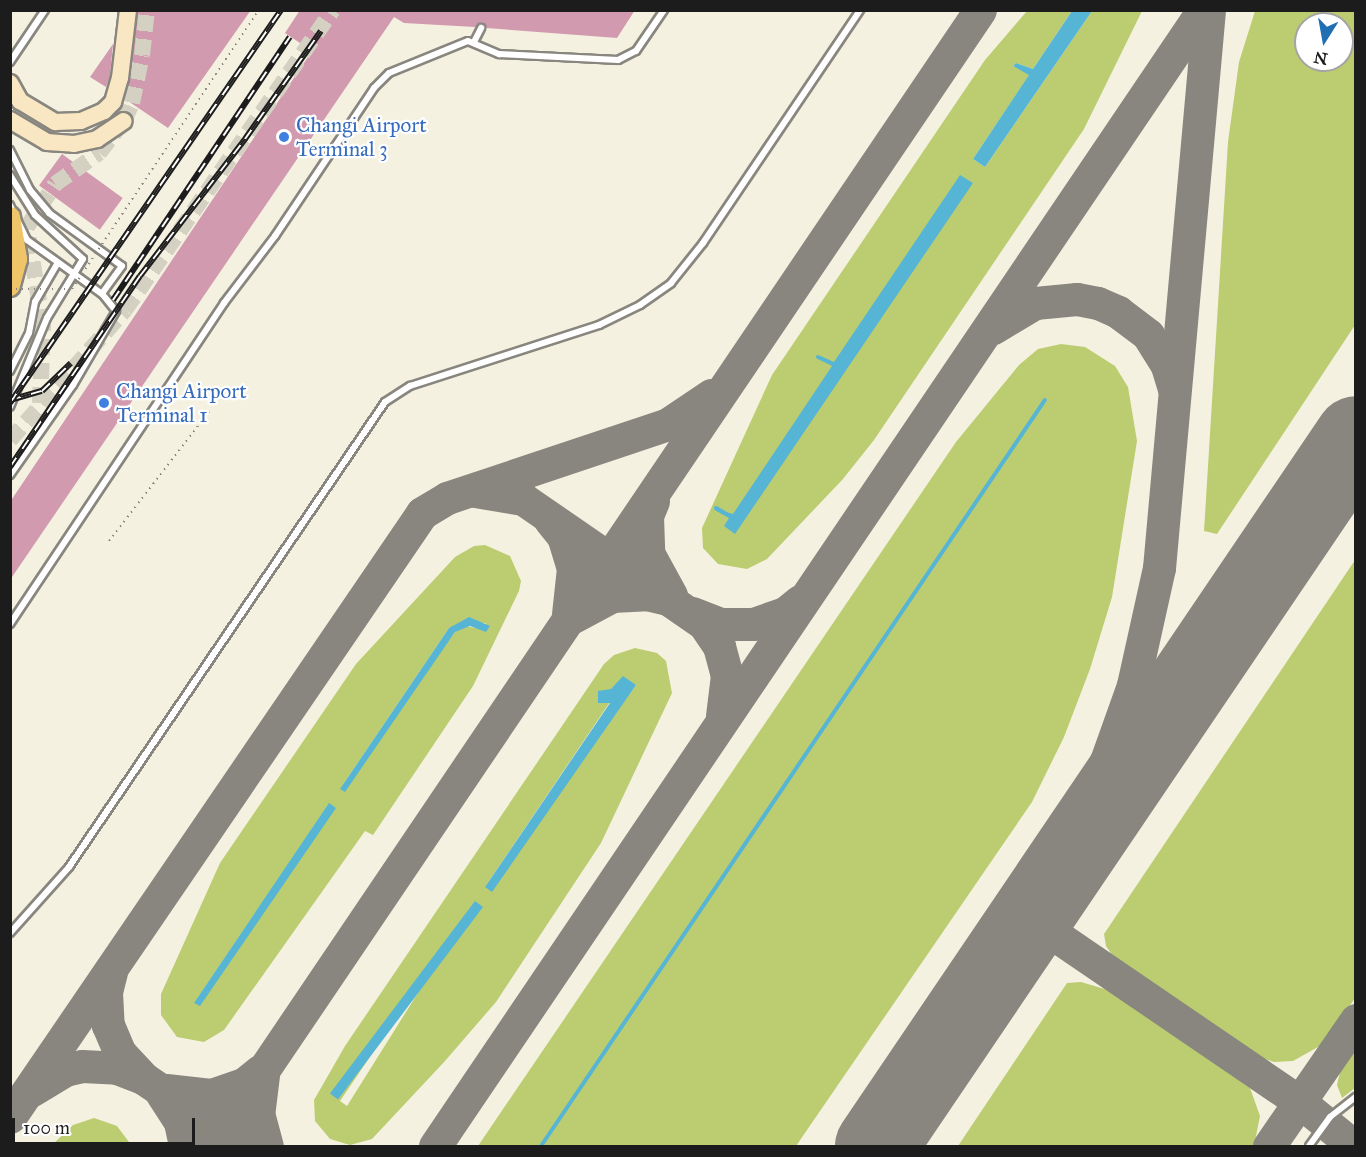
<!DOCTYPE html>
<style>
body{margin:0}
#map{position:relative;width:1366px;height:1157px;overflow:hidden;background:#f5f1e1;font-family:"IM FELL Great Primer",serif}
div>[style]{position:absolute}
.green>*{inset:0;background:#bbcd70}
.water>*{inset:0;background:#56b5d5;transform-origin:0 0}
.stream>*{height:4px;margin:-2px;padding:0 2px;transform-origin:2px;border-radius:2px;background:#56b5d5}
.taxiway>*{height:33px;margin:-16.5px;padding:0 16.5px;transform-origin:16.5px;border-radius:16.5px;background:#88867e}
.runway>*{height:82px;margin:-41px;padding:0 41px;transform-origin:41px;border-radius:41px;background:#88867e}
.building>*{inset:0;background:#d19aaf;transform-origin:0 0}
.secondary-tunnel>*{height:16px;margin-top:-8px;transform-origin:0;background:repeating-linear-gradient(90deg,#d4d1c3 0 16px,transparent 0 24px)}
.path>*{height:2px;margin-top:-1px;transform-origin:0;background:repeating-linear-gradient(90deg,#88867e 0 1.5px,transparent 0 6px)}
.roads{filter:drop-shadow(2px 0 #88867e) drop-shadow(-2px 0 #88867e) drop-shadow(0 2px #88867e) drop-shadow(0 -2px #88867e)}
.service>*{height:6px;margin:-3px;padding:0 3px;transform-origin:3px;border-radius:3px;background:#fff}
.secondary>*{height:16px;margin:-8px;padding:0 8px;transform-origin:8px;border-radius:8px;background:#f9e7c3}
.trunk>*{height:20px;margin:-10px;padding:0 10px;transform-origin:10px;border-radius:10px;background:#f0c469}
.rail>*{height:6px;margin-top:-3px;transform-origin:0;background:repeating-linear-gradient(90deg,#fff 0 11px,#1c1c1c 0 22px);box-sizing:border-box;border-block:2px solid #1c1c1c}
.path-bridge>*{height:2px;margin-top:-1px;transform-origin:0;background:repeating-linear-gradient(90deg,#88867e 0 1.5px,transparent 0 6px)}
.dots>*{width:16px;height:16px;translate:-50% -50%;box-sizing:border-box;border:3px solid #fff;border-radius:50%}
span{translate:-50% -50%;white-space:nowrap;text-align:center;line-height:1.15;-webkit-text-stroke:4.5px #fff;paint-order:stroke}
.shop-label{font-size:21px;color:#366cbe}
.left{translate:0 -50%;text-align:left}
.frame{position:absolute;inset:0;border:12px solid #1c1c1c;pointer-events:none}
.north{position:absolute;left:1294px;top:12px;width:60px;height:60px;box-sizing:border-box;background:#fff;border:2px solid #a4a4a4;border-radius:50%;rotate:191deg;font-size:16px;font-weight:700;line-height:24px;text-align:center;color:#1c1c1c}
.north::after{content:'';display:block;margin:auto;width:21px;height:27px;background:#1f6fb2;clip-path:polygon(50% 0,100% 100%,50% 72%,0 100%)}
.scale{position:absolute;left:12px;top:1118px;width:183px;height:27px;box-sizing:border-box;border:3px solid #1c1c1c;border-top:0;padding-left:8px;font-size:18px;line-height:21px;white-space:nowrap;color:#1c1c1c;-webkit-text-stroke:4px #fff;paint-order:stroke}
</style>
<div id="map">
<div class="green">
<div style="clip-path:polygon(1027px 11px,1072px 11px,1033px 69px,1016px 63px,1013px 66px,1030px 74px,973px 159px,985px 167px,1092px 11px,1142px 11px,1084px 129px,874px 440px,843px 479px,767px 559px,747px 569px,718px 564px,703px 548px,702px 528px,772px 375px,985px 60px)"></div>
<div style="clip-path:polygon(evenodd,1255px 11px,1355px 11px,1355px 325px,1217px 534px,1204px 531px,1228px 142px,1239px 62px,1255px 11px,1306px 24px,1342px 24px,1342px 60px,1306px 60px,1306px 24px)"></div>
<div style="clip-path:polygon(1061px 344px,1085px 347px,1115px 366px,1128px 387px,1137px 441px,1112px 597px,1090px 669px,1064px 737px,1032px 802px,796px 1146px,478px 1146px,956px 442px,1019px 365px,1038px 349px)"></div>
<div style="clip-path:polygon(evenodd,485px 545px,510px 556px,521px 581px,519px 591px,473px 686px,373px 835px,365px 831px,224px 1030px,204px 1042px,177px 1037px,161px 1015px,161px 994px,220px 863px,356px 664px,455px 557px,474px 546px,485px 545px,486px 623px,481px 629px,465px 626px,455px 632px,340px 789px,449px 628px,486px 623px,485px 545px,329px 804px,335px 808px,195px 1002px,329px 804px)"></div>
<div style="clip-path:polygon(1355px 560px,1355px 998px,1325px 1043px,1293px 1061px,1274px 1062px,1252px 1055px,1118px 964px,1106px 946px,1104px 934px)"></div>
<div style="clip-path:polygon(evenodd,635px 648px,657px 653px,666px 661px,672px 693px,601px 843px,496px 1002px,445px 1061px,372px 1139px,350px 1145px,330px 1139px,315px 1121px,314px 1100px,345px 1046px,604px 664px,614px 655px,635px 648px,636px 685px,485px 887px,610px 702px,598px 703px,604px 691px,636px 685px,635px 648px,475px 902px,347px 1106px,340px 1101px,475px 902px)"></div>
<div style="clip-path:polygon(1081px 982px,1108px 990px,1250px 1088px,1260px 1116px,1254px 1146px,958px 1146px,1067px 983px)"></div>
<div style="clip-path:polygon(1355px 1045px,1355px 1088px,1342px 1098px,1337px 1085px,1340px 1072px)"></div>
<div style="clip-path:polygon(94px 1118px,117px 1126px,132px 1146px,51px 1146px,73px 1125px)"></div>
</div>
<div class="water">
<div style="clip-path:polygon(1072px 11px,1092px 11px,985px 167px,973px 159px,1029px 75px,1013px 66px,1016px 63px,1033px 69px)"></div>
<div style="clip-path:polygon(960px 175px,973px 183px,735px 534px,724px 526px,729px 518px,713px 509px,733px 514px,832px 366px,816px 356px,834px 362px)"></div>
<div style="clip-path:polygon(469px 617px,490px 626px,486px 632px,470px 626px,455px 632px,345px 792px,340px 789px,449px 628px)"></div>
<div style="clip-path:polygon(623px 676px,636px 685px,492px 892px,485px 887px,610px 703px,598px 703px,598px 691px,611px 689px)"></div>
<div style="clip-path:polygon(329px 803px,336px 808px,200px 1006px,194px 1003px)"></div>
<div style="left:475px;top:901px;width:10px;height:241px;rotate:37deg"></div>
</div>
<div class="stream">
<div style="left:818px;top:357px;width:14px;rotate:25deg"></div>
<div style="left:716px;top:508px;width:14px;rotate:30deg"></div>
<div style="left:541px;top:1146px;width:900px;rotate:-55.96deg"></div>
</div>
<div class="taxiway">
<div style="left:993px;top:328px;width:49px;rotate:-30.8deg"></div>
<div style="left:1035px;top:303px;width:42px;rotate:-5.4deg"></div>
<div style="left:1077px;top:299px;width:21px;rotate:11deg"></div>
<div style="left:1098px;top:303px;width:22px;rotate:24deg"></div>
<div style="left:1118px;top:312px;width:38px;rotate:37deg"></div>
<div style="left:1148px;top:335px;width:36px;rotate:58deg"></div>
<div style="left:1167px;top:366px;width:24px;rotate:73deg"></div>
<div style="left:475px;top:491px;width:49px;rotate:9.5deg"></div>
<div style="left:523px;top:499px;width:220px;rotate:34.6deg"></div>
<div style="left:704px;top:624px;width:27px;rotate:56deg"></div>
<div style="left:719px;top:646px;width:30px;rotate:75deg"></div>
<div style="left:727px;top:675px;width:41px;rotate:97deg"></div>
<div style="left:653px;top:501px;width:16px;rotate:112deg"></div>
<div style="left:647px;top:516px;width:37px;rotate:88deg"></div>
<div style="left:648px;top:553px;width:48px;rotate:61.3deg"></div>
<div style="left:1304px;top:513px;width:40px;rotate:-48deg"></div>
<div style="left:1331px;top:483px;width:30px;rotate:-34deg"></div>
<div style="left:550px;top:520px;width:21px;rotate:51deg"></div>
<div style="left:563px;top:536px;width:34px;rotate:73deg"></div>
<div style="left:573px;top:568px;width:46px;rotate:96.2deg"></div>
<div style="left:692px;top:613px;width:31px;rotate:21deg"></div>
<div style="left:721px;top:624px;width:32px"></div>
<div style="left:753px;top:624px;width:34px;rotate:-19deg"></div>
<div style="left:785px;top:613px;width:19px;rotate:-39deg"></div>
<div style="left:573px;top:617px;width:44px;rotate:-28.3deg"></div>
<div style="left:612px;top:596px;width:34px;rotate:-3deg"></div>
<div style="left:646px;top:594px;width:23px;rotate:13deg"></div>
<div style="left:1041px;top:901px;width:154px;rotate:-65.1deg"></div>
<div style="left:1106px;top:761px;width:81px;rotate:-70.4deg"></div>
<div style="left:1133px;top:685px;width:120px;rotate:-77.5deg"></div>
<div style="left:1159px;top:568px;width:560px;rotate:-84.88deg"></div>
<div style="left:1030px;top:918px;width:327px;rotate:34.3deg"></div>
<div style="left:1300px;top:1102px;width:70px;rotate:39.2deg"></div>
<div style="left:111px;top:972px;width:21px;rotate:104deg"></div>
<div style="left:106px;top:992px;width:33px;rotate:87deg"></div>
<div style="left:108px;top:1025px;width:30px;rotate:67deg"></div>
<div style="left:120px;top:1053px;width:34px;rotate:47deg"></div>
<div style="left:263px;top:1075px;width:38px;rotate:97deg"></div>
<div style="left:258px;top:1113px;width:34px;rotate:75deg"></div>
<div style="left:32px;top:1090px;width:39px;rotate:-31deg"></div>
<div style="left:65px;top:1070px;width:17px;rotate:-13deg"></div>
<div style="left:82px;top:1066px;width:35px;rotate:3deg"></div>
<div style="left:117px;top:1068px;width:28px;rotate:21deg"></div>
<div style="left:143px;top:1078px;width:122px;rotate:34deg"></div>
<div style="left:166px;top:1090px;width:45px;rotate:6.3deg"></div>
<div style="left:211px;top:1095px;width:36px;rotate:-19deg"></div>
<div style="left:245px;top:1083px;width:19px;rotate:-39deg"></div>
<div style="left:162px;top:1094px;width:33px;rotate:57deg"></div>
<div style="left:180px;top:1122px;width:25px;rotate:78deg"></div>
<div style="left:10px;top:1117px;width:731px;rotate:-55.7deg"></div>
<div style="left:422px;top:513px;width:29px;rotate:-31deg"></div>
<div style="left:447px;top:498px;width:233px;rotate:-18.5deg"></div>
<div style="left:668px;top:424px;width:52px;rotate:-34deg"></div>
<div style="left:212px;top:1146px;width:1371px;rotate:-55.94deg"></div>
<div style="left:435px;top:1146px;width:1371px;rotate:-55.94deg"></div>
<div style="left:1269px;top:1146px;width:153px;rotate:-55.4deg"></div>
</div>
<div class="runway">
<div style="left:876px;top:1146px;width:856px;rotate:-55.9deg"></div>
</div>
<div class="building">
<div style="clip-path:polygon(138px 10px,251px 10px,168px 128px,125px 99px)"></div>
<div style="clip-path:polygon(300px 10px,635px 10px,617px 38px,486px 28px,481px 23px,475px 27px,404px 23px,394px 17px,10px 580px,10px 502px,312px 51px,285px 33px)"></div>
<div style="clip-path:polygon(113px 44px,110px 76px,106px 87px,90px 77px)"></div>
<div style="left:62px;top:154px;width:75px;height:39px;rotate:36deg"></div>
</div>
<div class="secondary-tunnel">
<div style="left:40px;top:403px;width:78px;rotate:-87.8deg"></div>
<div style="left:43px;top:325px;width:99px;rotate:-99.3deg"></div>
<div style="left:27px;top:227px;width:51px;rotate:-56.9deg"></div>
<div style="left:55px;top:184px;width:54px;rotate:-35.2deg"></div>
<div style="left:99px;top:153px;width:41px;rotate:-52deg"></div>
<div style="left:124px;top:121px;width:20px;rotate:-66deg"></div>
<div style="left:132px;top:103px;width:49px;rotate:-78.2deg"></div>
<div style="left:142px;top:55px;width:45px;rotate:-83.7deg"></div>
<div style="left:10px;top:440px;width:174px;rotate:-48.5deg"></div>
<div style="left:125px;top:310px;width:365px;rotate:-55.3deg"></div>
</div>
<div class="path">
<div style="left:109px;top:541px;width:167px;rotate:-52.3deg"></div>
</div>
<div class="roads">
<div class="service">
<div style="left:474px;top:42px;width:16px;rotate:-63deg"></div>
<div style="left:10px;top:62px;width:63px;rotate:-56.1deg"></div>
<div style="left:10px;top:150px;width:45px;rotate:63.4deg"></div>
<div style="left:30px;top:190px;width:30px;rotate:50deg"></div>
<div style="left:49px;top:213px;width:90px;rotate:36deg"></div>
<div style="left:122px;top:266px;width:34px;rotate:126deg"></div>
<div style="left:102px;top:294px;width:92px;rotate:-144.2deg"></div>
<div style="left:27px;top:240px;width:39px;rotate:-116deg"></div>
<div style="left:10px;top:175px;width:47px;rotate:58deg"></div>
<div style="left:35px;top:215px;width:65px;rotate:42.5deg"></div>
<div style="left:83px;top:259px;width:69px;rotate:121.4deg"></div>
<div style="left:47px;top:318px;width:96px;rotate:112.6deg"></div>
<div style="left:10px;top:371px;width:42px;rotate:-63.4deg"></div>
<div style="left:29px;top:333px;width:32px;rotate:-79deg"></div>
<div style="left:35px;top:302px;width:44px;rotate:-59.9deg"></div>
<div style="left:10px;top:475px;width:110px;rotate:-55deg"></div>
<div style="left:73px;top:385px;width:86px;rotate:-59.8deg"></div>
<div style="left:116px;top:311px;width:22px;rotate:-129deg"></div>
<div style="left:10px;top:624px;width:386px;rotate:-56.3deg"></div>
<div style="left:224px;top:303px;width:84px;rotate:-52.7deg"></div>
<div style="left:275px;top:236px;width:178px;rotate:-56.2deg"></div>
<div style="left:374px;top:88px;width:21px;rotate:-45deg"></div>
<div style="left:389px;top:73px;width:85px;rotate:-22.1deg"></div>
<div style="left:468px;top:41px;width:34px;rotate:23deg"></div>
<div style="left:499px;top:54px;width:119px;rotate:2.9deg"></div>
<div style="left:618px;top:60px;width:20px;rotate:-27deg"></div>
<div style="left:636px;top:51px;width:50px;rotate:-55.7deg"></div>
<div style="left:10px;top:933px;width:89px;rotate:-48.2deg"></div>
<div style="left:69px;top:867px;width:562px;rotate:-55.8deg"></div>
<div style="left:385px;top:402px;width:30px;rotate:-33deg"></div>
<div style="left:410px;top:386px;width:199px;rotate:-17.9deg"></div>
<div style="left:599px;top:325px;width:46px;rotate:-26deg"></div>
<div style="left:640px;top:305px;width:38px;rotate:-35deg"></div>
<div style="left:671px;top:283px;width:51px;rotate:-51.3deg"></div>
<div style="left:703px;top:243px;width:281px;rotate:-56deg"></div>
<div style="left:1309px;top:1146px;width:36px;rotate:-54deg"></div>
<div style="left:1330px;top:1117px;width:33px;rotate:-38deg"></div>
</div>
<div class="secondary">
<div style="left:10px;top:83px;width:21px;rotate:61deg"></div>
<div style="left:20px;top:101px;width:41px;rotate:31deg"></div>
<div style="left:55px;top:122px;width:26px;rotate:-2deg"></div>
<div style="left:81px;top:121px;width:25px;rotate:-23deg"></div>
<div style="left:104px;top:111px;width:13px;rotate:-45deg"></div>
<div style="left:113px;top:102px;width:25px;rotate:-74deg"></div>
<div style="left:120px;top:78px;width:68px;rotate:-83.3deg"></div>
<div style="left:10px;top:120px;width:43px;rotate:30.7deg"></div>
<div style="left:47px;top:142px;width:27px;rotate:4deg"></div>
<div style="left:74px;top:144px;width:24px;rotate:-12deg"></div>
<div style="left:97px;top:139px;width:32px;rotate:-34deg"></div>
</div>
<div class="trunk">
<div style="left:10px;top:217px;width:43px;rotate:80.5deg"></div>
<div style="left:17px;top:259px;width:28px;rotate:105deg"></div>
</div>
</div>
<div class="rail">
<div style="left:113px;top:300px;width:317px;rotate:-56.1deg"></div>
<div style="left:10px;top:400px;width:33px;rotate:-16deg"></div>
<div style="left:42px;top:391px;width:40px;rotate:-44deg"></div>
<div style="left:10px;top:403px;width:477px;rotate:-55.4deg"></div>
<div style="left:10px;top:467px;width:231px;rotate:-55.8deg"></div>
<div style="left:140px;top:276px;width:173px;rotate:-52.5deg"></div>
<div style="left:245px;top:139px;width:132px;rotate:-54.9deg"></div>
</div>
<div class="path-bridge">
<div style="left:10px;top:289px;width:62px"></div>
<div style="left:72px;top:289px;width:336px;rotate:-56.2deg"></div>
</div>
<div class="dots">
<div style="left:284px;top:137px;background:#3f7fe0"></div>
<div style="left:104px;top:403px;background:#3f7fe0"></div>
</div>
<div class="shop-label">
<span class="left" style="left:296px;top:137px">Changi Airport<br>Terminal 3</span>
<span class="left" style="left:116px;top:403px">Changi Airport<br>Terminal 1</span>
</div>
<div class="frame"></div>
<div class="north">N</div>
<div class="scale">100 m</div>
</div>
